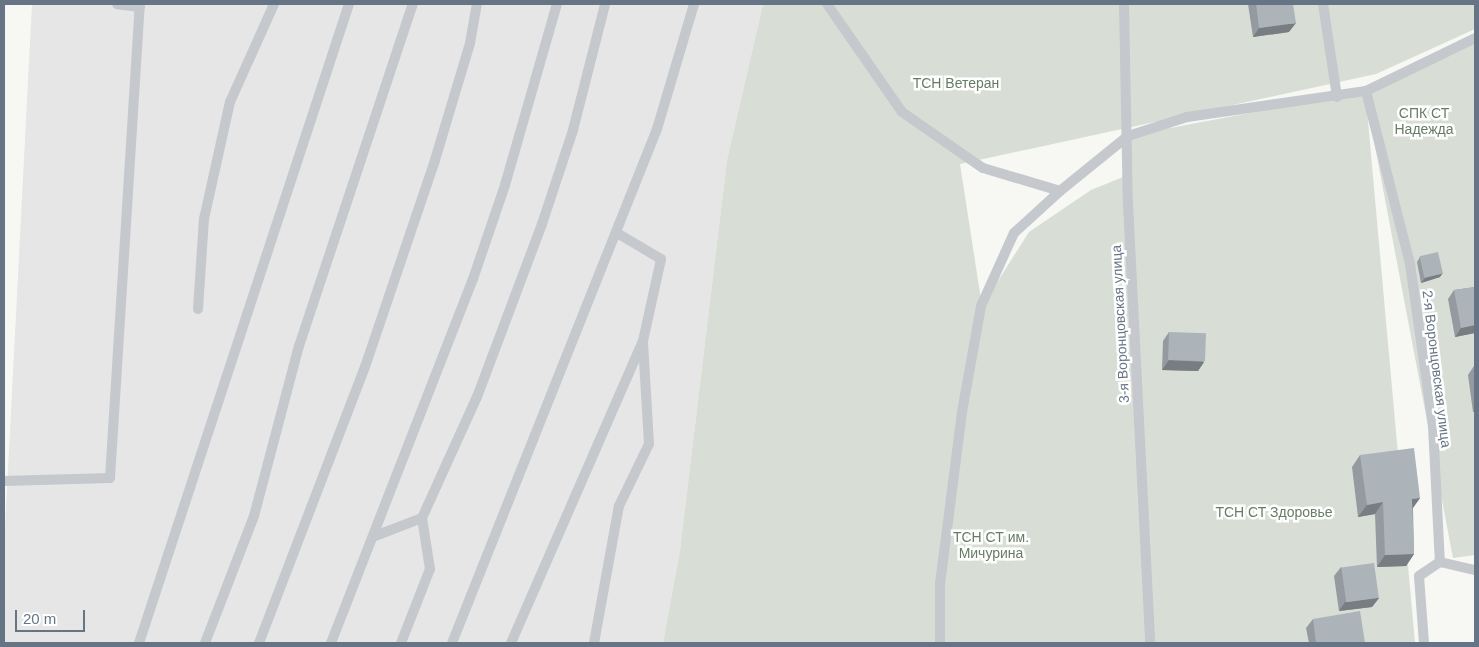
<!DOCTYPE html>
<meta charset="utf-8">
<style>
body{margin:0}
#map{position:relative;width:1479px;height:647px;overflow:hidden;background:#f7f7f4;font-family:Helvetica,sans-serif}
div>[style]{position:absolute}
.built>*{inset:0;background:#e5e6e5}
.green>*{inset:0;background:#d8ded5}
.lane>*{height:10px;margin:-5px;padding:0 5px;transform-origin:5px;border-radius:5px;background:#c5c8cc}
.wall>*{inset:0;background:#949a9f}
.shaded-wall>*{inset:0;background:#787d82}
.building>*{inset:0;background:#acb3b9;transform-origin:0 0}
span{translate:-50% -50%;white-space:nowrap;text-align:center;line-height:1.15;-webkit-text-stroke:5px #fff;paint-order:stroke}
.park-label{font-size:14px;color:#687c65}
.street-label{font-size:14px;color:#667585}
.frame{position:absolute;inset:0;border:5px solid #667585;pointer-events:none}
.scale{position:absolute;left:15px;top:610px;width:70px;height:22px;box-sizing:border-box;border:2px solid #667585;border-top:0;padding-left:6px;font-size:15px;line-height:18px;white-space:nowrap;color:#667585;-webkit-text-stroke:4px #fff;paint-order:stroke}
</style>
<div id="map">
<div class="built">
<div style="clip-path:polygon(32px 4px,763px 4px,727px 160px,680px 550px,663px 643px,4px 643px,4px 548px)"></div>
</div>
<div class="green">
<div style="clip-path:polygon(763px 4px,1475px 4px,1475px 29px,1376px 74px,960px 164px,982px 306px,1029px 232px,1091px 190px,1128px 175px,1128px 136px,1366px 91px,1475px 37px,1475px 555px,1453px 558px,1366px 99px,1415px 643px,663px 643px,680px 550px,727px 160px)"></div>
</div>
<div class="lane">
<div style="left:827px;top:4px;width:131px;rotate:55.2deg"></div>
<div style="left:902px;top:112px;width:98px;rotate:34.7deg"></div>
<div style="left:983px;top:168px;width:80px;rotate:16.6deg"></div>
<div style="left:1060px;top:191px;width:87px;rotate:-39deg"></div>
<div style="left:1128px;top:136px;width:62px;rotate:-17.9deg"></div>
<div style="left:1187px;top:117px;width:181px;rotate:-8.3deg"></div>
<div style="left:1366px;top:91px;width:121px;rotate:-25.9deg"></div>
<div style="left:1124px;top:4px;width:200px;rotate:88.9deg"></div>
<div style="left:1128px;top:204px;width:440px;rotate:87.1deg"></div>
<div style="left:1323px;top:4px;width:94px;rotate:81.4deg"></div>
<div style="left:1366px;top:91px;width:179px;rotate:75.7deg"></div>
<div style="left:1410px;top:264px;width:164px;rotate:81.9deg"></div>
<div style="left:1433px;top:426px;width:136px;rotate:87.1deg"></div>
<div style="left:198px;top:309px;width:90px;rotate:-86.2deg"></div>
<div style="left:204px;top:219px;width:120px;rotate:-77.5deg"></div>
<div style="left:230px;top:102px;width:107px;rotate:-65.8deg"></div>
<div style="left:4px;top:481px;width:106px;rotate:-1.6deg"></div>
<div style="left:110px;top:478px;width:472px;rotate:-86.4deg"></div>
<div style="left:140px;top:7px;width:23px;rotate:-173deg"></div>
<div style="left:375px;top:536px;width:50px;rotate:-21deg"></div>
<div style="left:1440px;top:562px;width:36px;rotate:13deg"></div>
<div style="left:139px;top:643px;width:673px;rotate:-71.81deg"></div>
<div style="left:205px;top:643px;width:136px;rotate:-68.9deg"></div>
<div style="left:254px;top:516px;width:176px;rotate:-75.2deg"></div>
<div style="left:299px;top:346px;width:360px;rotate:-71.6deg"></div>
<div style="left:259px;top:643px;width:296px;rotate:-69deg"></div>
<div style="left:365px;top:367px;width:219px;rotate:-71.3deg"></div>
<div style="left:435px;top:160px;width:122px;rotate:-73.3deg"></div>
<div style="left:470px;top:43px;width:40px;rotate:-80deg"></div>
<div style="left:331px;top:643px;width:391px;rotate:-68.7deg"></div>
<div style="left:473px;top:279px;width:99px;rotate:-71.2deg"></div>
<div style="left:505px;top:185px;width:188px;rotate:-74deg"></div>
<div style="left:401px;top:643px;width:79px;rotate:-68.6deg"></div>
<div style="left:430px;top:569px;width:52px;rotate:-98.9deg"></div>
<div style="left:422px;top:518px;width:133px;rotate:-65.6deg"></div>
<div style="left:477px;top:397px;width:185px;rotate:-69.4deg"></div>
<div style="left:542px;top:224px;width:99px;rotate:-71.7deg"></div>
<div style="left:573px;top:130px;width:130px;rotate:-75.7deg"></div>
<div style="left:452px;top:643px;width:553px;rotate:-68.26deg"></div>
<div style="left:657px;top:129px;width:130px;rotate:-73.5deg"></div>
<div style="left:511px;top:643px;width:330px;rotate:-66.4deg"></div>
<div style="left:643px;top:341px;width:84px;rotate:-77.6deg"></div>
<div style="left:661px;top:259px;width:51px;rotate:-149.4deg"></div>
<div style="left:594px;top:643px;width:139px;rotate:-79.7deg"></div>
<div style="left:619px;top:506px;width:69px;rotate:-64.2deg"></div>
<div style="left:649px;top:444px;width:102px;rotate:-93.4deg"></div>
<div style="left:940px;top:643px;width:59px;rotate:-90deg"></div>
<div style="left:940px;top:584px;width:173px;rotate:-82.7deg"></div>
<div style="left:962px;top:412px;width:108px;rotate:-79.8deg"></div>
<div style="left:981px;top:306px;width:80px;rotate:-65.7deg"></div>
<div style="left:1014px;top:233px;width:62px;rotate:-42.4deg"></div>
<div style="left:1424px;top:643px;width:67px;rotate:-94.3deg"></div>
<div style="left:1419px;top:576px;width:25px;rotate:-34deg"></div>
</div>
<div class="wall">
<div style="clip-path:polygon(1248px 4px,1293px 4px,1289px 32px,1253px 37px)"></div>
<div style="clip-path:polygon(1420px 257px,1440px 277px,1421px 283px,1417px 262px)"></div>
<div style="clip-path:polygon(1475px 287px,1475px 333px,1455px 337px,1448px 299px,1454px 290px)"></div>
<div style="clip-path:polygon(1169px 332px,1204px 362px,1198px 371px,1162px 370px,1163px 341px)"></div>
<div style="clip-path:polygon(1474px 366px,1475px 366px,1475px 412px,1473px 412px,1468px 375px)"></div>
<div style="clip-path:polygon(1360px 455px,1420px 498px,1413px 508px,1414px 554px,1406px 566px,1377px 567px,1375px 514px,1358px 517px,1352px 467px)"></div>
<div style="clip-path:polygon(1341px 567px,1379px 598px,1372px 607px,1339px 611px,1334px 576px)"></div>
<div style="clip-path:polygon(1313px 619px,1365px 643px,1309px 643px,1306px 628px)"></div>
</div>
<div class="shaded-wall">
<div style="clip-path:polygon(1296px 23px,1289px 32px,1253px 37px,1259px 28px)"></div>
<div style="clip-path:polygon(1443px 273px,1440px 277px,1421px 283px,1425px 278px)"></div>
<div style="clip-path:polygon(1475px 325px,1475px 333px,1455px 337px,1461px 328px)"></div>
<div style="clip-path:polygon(1169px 360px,1204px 362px,1198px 371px,1162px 370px)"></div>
<div style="clip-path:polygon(1420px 498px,1412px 509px,1412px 499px)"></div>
<div style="clip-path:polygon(1383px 502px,1375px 514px,1358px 517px,1367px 505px)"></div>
<div style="clip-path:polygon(1414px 554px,1406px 566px,1377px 567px,1385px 555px)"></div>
<div style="clip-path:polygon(1379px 598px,1372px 607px,1339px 611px,1345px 602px)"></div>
</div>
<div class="building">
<div style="clip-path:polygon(1256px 4px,1293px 4px,1296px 23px,1259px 28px)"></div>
<div style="left:1438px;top:252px;width:22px;height:19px;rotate:77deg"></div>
<div style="clip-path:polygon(1475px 287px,1475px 325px,1461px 328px,1454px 290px)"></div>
<div style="left:1169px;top:332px;width:37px;height:28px;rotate:2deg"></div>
<div style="clip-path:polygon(1414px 448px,1420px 498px,1412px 499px,1414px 554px,1385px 555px,1383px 502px,1367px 505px,1360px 455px)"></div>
<div style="left:1374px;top:563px;width:35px;height:33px;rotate:82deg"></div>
<div style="clip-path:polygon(1360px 611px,1365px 643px,1316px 643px,1313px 619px)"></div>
</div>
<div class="park-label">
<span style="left:956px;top:83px">ТСН Ветеран</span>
<span style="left:1424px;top:121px">СПК СТ<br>Надежда</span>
<span style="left:1274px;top:512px">ТСН СТ Здоровье</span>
<span style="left:991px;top:545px">ТСН СТ им.<br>Мичурина</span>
</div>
<div class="street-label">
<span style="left:1120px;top:324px;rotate:-93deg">3-я Воронцовская улица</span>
<span style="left:1437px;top:369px;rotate:83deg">2-я Воронцовская улица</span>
</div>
<div class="frame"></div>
<div class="scale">20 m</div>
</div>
